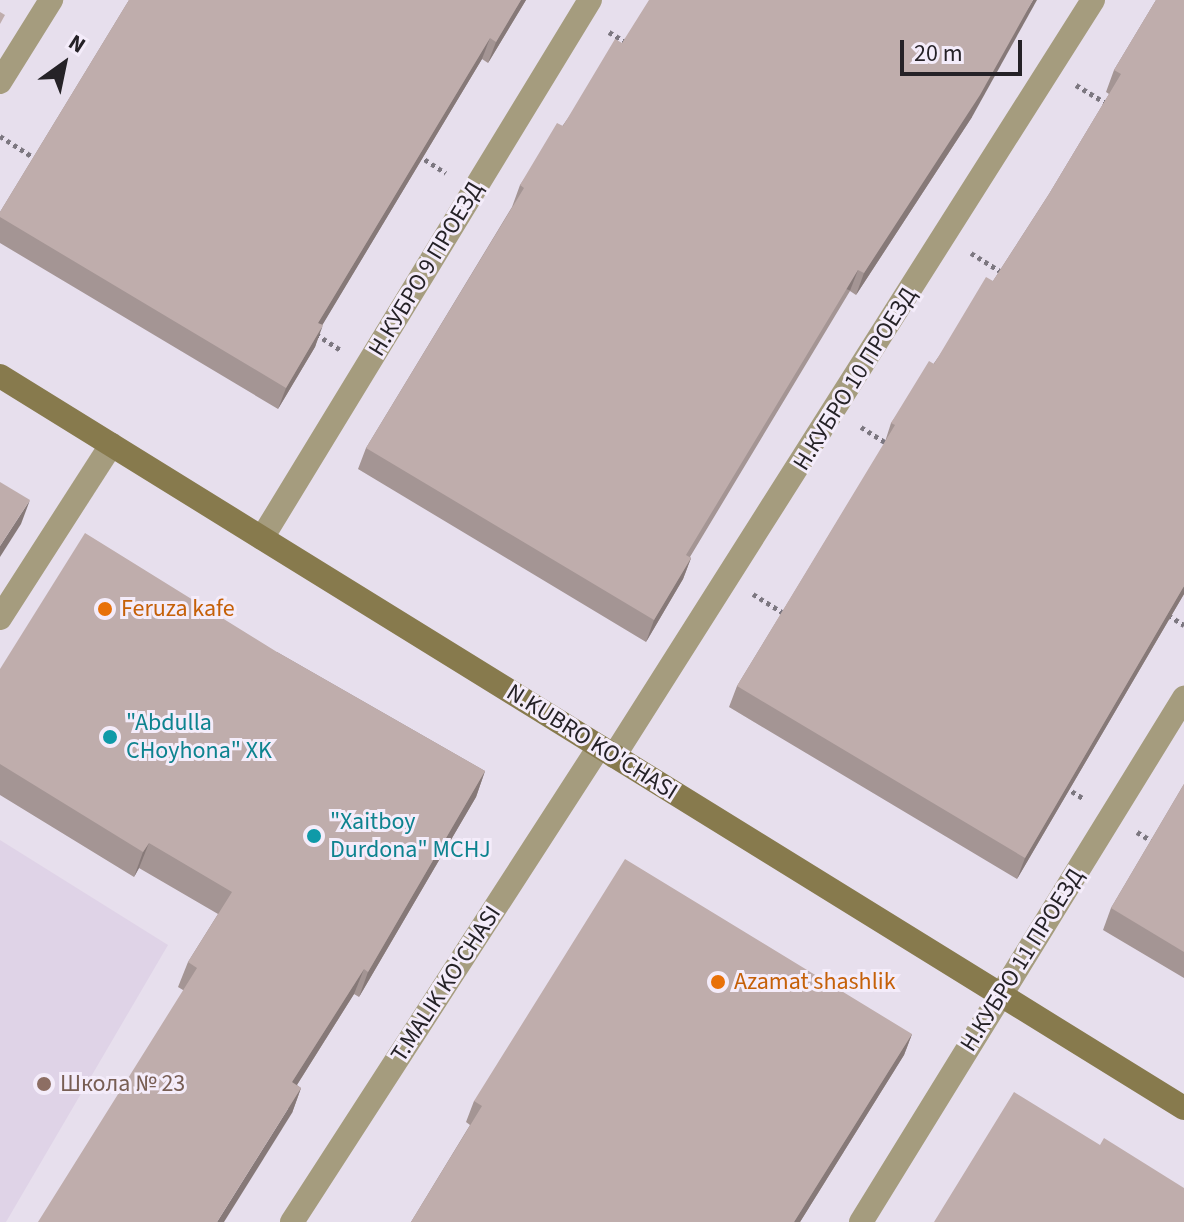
<!DOCTYPE html>
<meta charset="utf-8">
<style>
body{margin:0}
#map{position:relative;width:1184px;height:1222px;overflow:hidden;background:#e7dfed;font-family:"Source Sans 3",sans-serif}
div>[style]{position:absolute}
.built>*{inset:0;background:#dfd3e7}
.path>*{height:5px;margin-top:-2.5px;transform-origin:0;background:repeating-linear-gradient(90deg,#7c7780 0 4px,transparent 0 8px)}
.lane>*{height:24px;margin:-12px;padding:0 12px;transform-origin:12px;border-radius:12px;background:#a59c7e}
.street>*{height:24px;margin:-12px;padding:0 12px;transform-origin:12px;border-radius:12px;background:#a59c7e}
.secondary>*{height:24px;margin:-12px;padding:0 12px;transform-origin:12px;border-radius:12px;background:#877a4d}
.wall>*{inset:0;background:#a49594}
.shaded-wall>*{inset:0;background:#867978;transform-origin:0 0}
.building>*{inset:0;background:#bfadac}
.dots>*{width:22px;height:22px;translate:-50% -50%;box-sizing:border-box;border:4px solid #f4ecfa;border-radius:50%}
span{translate:-50% -50%;white-space:nowrap;text-align:center;line-height:1.15;-webkit-text-stroke:6px #f4ecfa;paint-order:stroke}
.street-label{font-size:24px;color:#252227}
.food-label{font-size:24px;color:#c56008}
.left{translate:0 -50%;text-align:left}
.culture-label{font-size:24px;color:#0d838f}
.education-label{font-size:24px;color:#785e54}
.north{position:absolute;left:24px;top:24px;width:80px;height:80px;-webkit-text-stroke:6px #f4ecfa;paint-order:stroke;rotate:33deg;font-size:22px;font-weight:700;line-height:32px;text-align:center;color:#252227}
.north::after{content:'';display:block;margin:auto;width:28px;height:36px;background:#252227;clip-path:polygon(50% 0,100% 100%,50% 72%,0 100%)}
.scale{position:absolute;left:900px;top:40px;width:122px;height:36px;box-sizing:border-box;border:4px solid #252227;border-top:0;padding-left:10px;font-size:24px;line-height:28px;white-space:nowrap;color:#252227;-webkit-text-stroke:6px #f4ecfa;paint-order:stroke}
</style>
<div id="map">
<div class="built">
<div style="clip-path:polygon(0 840px,168px 945px,6px 1222px,0 1222px)"></div>
</div>
<div class="path">
<div style="left:609px;top:32px;width:21px;rotate:31deg"></div>
<div style="left:1076px;top:85px;width:39px;rotate:31deg"></div>
<div style="left:0;top:136px;width:43px;rotate:32.6deg"></div>
<div style="left:418px;top:155px;width:33px;rotate:33deg"></div>
<div style="left:971px;top:253px;width:38px;rotate:32deg"></div>
<div style="left:316px;top:334px;width:30px;rotate:33deg"></div>
<div style="left:861px;top:427px;width:34px;rotate:32deg"></div>
<div style="left:753px;top:594px;width:38px;rotate:32deg"></div>
<div style="left:1168px;top:615px;width:19px;rotate:32deg"></div>
<div style="left:1065px;top:787px;width:22px;rotate:32deg"></div>
<div style="left:1137px;top:832px;width:21px;rotate:31deg"></div>
</div>
<div class="lane">
<div style="left:0;top:618px;width:206px;rotate:-57.3deg"></div>
</div>
<div class="street">
<div style="left:0;top:82px;width:97px;rotate:-58.1deg"></div>
<div style="left:262px;top:538px;width:630px;rotate:-58.63deg"></div>
<div style="left:614px;top:756px;width:895px;rotate:-57.64deg"></div>
<div style="left:292px;top:1222px;width:566px;rotate:-57.12deg"></div>
<div style="left:861px;top:1222px;width:616px;rotate:-58.35deg"></div>
</div>
<div class="secondary">
<div style="left:0;top:376px;width:1392px;rotate:31.73deg"></div>
</div>
<div class="wall">
<div style="clip-path:polygon(129px 0,526px 0,488px 63px,482px 59px,322px 325px,315px 347px,278px 409px,0 243px,0 212px)"></div>
<div style="clip-path:polygon(1156px 0,1184px 594px,1017px 879px,729px 707px,737px 686px,884px 445px,891px 423px,993px 281px,1049px 194px,1109px 94px,1106px 92px,1114px 70px)"></div>
<div style="clip-path:polygon(622px 43px,972px 117px,856px 295px,850px 291px,690px 557px,691px 558px,683px 579px,646px 642px,358px 469px,366px 448px,512px 207px,520px 185px)"></div>
<div style="clip-path:polygon(277px 652px,485px 771px,476px 797px,359px 997px,354px 994px,297px 1085px,301px 1088px,292px 1113px,183px 990px,178px 987px,188px 962px,218px 914px,139px 868px,134px 877px,0 795px,0 669px)"></div>
<div style="clip-path:polygon(1184px 784px,1184px 978px,1103px 930px,1111px 908px)"></div>
<div style="clip-path:polygon(912px 1034px,904px 1055px,800px 1222px,411px 1222px,470px 1125px,466px 1122px,474px 1101px)"></div>
</div>
<div class="shaded-wall">
<div style="clip-path:polygon(521px 0,526px 0,488px 63px,496px 42px)"></div>
<div style="clip-path:polygon(1033px 0,1037px 0,972px 117px,856px 295px,864px 273px)"></div>
<div style="clip-path:polygon(490px 38px,482px 59px,311px 344px,318px 323px)"></div>
<div style="left:858px;top:270px;width:22px;height:333px;rotate:111deg"></div>
<div style="clip-path:polygon(323px 325px,315px 347px,278px 409px,286px 388px)"></div>
<div style="clip-path:polygon(30px 500px,21px 524px,0 557px,0 546px)"></div>
<div style="clip-path:polygon(691px 558px,683px 579px,646px 642px,654px 620px)"></div>
<div style="clip-path:polygon(1184px 586px,1184px 594px,1017px 879px,1025px 858px)"></div>
<div style="clip-path:polygon(485px 771px,476px 797px,359px 997px,368px 972px)"></div>
<div style="clip-path:polygon(149px 843px,139px 868px,134px 877px,143px 852px)"></div>
<div style="clip-path:polygon(364px 969px,354px 994px,283px 1107px,292px 1082px)"></div>
<div style="clip-path:polygon(912px 1034px,904px 1055px,800px 1222px,794px 1222px)"></div>
<div style="clip-path:polygon(301px 1088px,292px 1113px,224px 1222px,217px 1222px)"></div>
</div>
<div class="building">
<div style="clip-path:polygon(129px 0,521px 0,496px 42px,490px 38px,318px 323px,323px 325px,286px 388px,0 217px,0 212px)"></div>
<div style="clip-path:polygon(649px 0,1033px 0,980px 95px,864px 273px,858px 270px,686px 555px,691px 558px,654px 620px,366px 448px,524px 188px,520px 185px,557px 123px,563px 126px,615px 39px,622px 43px)"></div>
<div style="clip-path:polygon(1156px 0,1184px 0,1184px 586px,1025px 858px,737px 686px,895px 425px,891px 423px,929px 361px,934px 364px,986px 277px,993px 281px,1049px 194px,1121px 74px,1114px 70px)"></div>
<div style="clip-path:polygon(0 12px,5px 15px,0 24px)"></div>
<div style="clip-path:polygon(0 482px,30px 500px,0 546px)"></div>
<div style="clip-path:polygon(85px 533px,277px 652px,485px 771px,368px 972px,364px 969px,292px 1082px,301px 1088px,217px 1222px,38px 1222px,197px 968px,188px 962px,232px 892px,149px 843px,143px 852px,0 764px,0 669px)"></div>
<div style="clip-path:polygon(1184px 784px,1184px 952px,1111px 908px)"></div>
<div style="clip-path:polygon(625px 859px,912px 1034px,794px 1222px,411px 1222px,482px 1106px,474px 1101px)"></div>
<div style="clip-path:polygon(1014px 1092px,1100px 1145px,1104px 1138px,1184px 1188px,1184px 1222px,934px 1222px)"></div>
</div>
<div class="dots">
<div style="left:105px;top:609px;background:#e8710a"></div>
<div style="left:110px;top:737px;background:#0f9aa8"></div>
<div style="left:314px;top:836px;background:#0f9aa8"></div>
<div style="left:718px;top:982px;background:#e8710a"></div>
<div style="left:44px;top:1084px;background:#8d6e63"></div>
</div>
<div class="street-label">
<span style="left:426px;top:269px;rotate:-59deg">Н.КУБРО 9 ПРОЕЗД</span>
<span style="left:855px;top:379px;rotate:-58deg">Н.КУБРО 10 ПРОЕЗД</span>
<span style="left:592px;top:742px;rotate:32deg">N.KUBRO KO'CHASI</span>
<span style="left:1022px;top:960px;rotate:-58deg">Н.КУБРО 11 ПРОЕЗД</span>
<span style="left:446px;top:984px;rotate:-57deg">T.MALIK KO'CHASI</span>
</div>
<div class="food-label">
<span class="left" style="left:121px;top:609px">Feruza kafe</span>
<span class="left" style="left:734px;top:982px">Azamat shashlik</span>
</div>
<div class="culture-label">
<span class="left" style="left:126px;top:737px">"Abdulla<br>CHoyhona" XK</span>
<span class="left" style="left:330px;top:836px">"Xaitboy<br>Durdona" MCHJ</span>
</div>
<div class="education-label">
<span class="left" style="left:60px;top:1084px">Школа № 23</span>
</div>
<div class="north">N</div>
<div class="scale">20 m</div>
</div>
